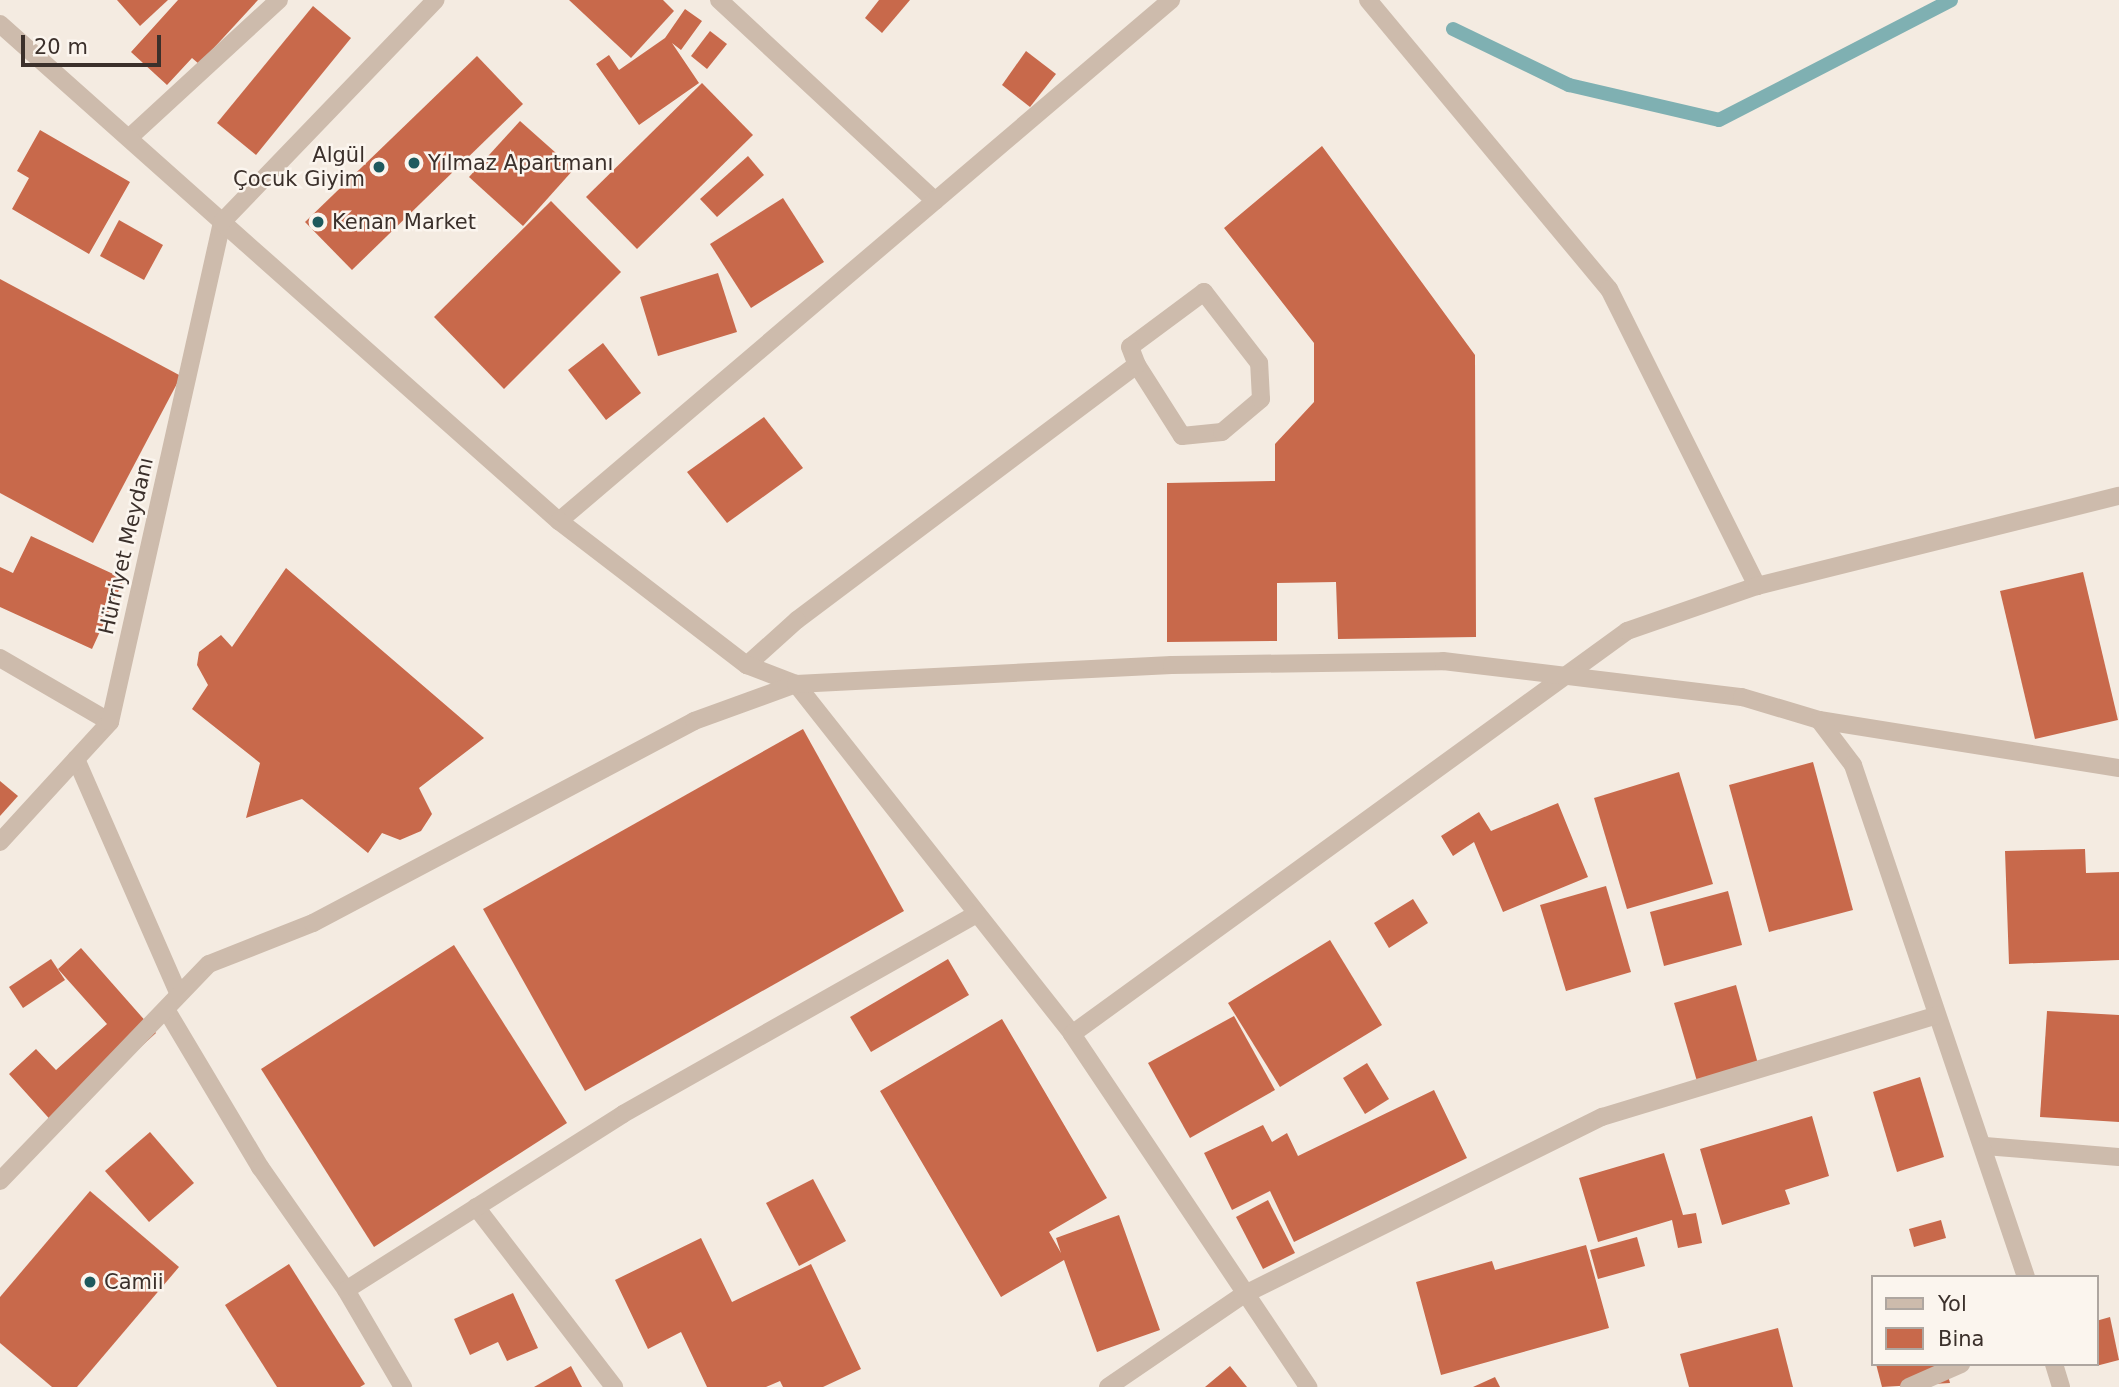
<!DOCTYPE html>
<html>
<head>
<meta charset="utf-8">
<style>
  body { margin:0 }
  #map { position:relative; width:2119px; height:1387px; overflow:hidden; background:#f4ebe1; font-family:"DejaVu Sans",sans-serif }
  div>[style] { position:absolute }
  .stream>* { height:14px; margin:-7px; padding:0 7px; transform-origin:7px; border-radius:7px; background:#7fb0b2 }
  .building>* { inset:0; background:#c8694b }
  .service>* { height:18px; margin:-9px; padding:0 9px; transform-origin:9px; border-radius:9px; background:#cdbbac }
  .minor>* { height:18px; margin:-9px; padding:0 9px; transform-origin:9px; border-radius:9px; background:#cdbbac }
  .tertiary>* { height:18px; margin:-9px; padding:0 9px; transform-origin:9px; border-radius:9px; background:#cdbbac }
  .dots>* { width:19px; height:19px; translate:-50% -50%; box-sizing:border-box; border:4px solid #fbf5ee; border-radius:50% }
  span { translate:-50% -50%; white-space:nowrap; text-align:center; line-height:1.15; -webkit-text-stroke:5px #fbf5ee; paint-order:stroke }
  .poi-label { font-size:21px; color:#3b302b }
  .right { translate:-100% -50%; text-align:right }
  .left { translate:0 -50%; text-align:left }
  .street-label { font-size:21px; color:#3b302b }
  .legend { position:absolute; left:1871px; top:1275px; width:228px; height:91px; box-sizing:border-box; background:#fbf5ee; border:2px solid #aea6a0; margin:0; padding:9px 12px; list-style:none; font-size:21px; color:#3b302b }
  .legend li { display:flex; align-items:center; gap:14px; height:35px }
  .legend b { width:35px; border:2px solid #aea6a0 }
  .scale { position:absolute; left:21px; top:35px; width:140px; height:32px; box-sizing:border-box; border:4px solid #3b302b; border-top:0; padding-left:9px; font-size:21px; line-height:24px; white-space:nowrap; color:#3b302b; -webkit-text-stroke:5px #fbf5ee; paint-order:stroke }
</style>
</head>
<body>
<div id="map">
  <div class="stream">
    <div style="left:1453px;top:29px;width:129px;rotate:25.8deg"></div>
    <div style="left:1569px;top:85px;width:154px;rotate:13.1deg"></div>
    <div style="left:1719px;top:120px;width:261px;rotate:-27.3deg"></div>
  </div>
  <div class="building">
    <div style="clip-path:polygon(117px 0,168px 0,140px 26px)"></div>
    <div style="clip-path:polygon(178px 0,258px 0,199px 64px,192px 58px,167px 85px,131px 52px)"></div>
    <div style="clip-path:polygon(569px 0,663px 0,674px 11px,631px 58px)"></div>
    <div style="clip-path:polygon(879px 0,910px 0,882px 33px,865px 18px)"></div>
    <div style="clip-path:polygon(313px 6px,351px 38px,256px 155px,217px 123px)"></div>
    <div style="clip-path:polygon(685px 9px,702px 21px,681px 50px,672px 43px,699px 83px,639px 125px,596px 64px,609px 55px,619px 70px,665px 38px)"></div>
    <div style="clip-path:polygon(710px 31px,727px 44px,707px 69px,691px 56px)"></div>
    <div style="clip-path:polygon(1026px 51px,1056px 74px,1030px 107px,1002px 85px)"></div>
    <div style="clip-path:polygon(477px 56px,523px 104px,352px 270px,305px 222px)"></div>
    <div style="clip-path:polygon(702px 83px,753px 135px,637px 249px,586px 197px)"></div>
    <div style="clip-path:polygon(520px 121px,574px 169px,523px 226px,469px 177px)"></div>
    <div style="clip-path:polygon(40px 130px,130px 182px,89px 254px,12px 209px,29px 178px,17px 171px)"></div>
    <div style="clip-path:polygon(1322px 146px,1475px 355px,1476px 637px,1338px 639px,1336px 582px,1277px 583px,1277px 641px,1167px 642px,1167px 483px,1275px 481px,1275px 444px,1314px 402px,1314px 343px,1224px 228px)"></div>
    <div style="clip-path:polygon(748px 156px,764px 175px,717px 217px,700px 199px)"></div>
    <div style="clip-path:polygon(783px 198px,824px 262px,751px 308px,710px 244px)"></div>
    <div style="clip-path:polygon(551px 201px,621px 272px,504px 389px,434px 317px)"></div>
    <div style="clip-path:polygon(119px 220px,163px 245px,144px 280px,100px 256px)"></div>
    <div style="clip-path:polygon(718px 273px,737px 332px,658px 356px,640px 297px)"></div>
    <div style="clip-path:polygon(0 279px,181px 376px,93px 543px,0 493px)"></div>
    <div style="clip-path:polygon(603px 343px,641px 393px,606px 420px,568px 370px)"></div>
    <div style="clip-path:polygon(764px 417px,803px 468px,727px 523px,687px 472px)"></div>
    <div style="clip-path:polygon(31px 536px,124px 579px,92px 649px,0 607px,0 567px,13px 573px)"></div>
    <div style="clip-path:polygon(286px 568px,484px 738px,419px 788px,432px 814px,421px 831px,400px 840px,382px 833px,368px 853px,302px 799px,246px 818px,260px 763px,192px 709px,208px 685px,197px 665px,199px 652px,221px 635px,232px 647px)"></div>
    <div style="clip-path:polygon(2083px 572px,2118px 720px,2035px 739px,2000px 591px)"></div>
    <div style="clip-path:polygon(803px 729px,904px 911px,585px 1091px,483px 909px)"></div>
    <div style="clip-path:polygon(1813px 762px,1853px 910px,1769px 932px,1729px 785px)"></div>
    <div style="clip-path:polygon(1679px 772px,1713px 884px,1627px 909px,1594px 798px)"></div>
    <div style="clip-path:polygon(0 781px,18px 796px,0 816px)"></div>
    <div style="clip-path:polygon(1558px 803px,1588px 877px,1503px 912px,1474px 842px,1453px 856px,1441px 836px,1479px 812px,1491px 831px)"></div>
    <div style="clip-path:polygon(2085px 849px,2086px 873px,2119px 872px,2119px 960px,2009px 964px,2005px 851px)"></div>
    <div style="clip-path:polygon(1606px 886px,1631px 972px,1566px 991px,1540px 905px)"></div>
    <div style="clip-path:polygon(1728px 891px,1742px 945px,1664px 966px,1650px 912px)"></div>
    <div style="clip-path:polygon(1413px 899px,1428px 923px,1389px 948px,1374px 923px)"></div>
    <div style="clip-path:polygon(1330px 940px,1382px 1025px,1280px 1087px,1228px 1003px)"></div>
    <div style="clip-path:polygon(454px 945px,567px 1123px,374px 1247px,261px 1069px)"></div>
    <div style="clip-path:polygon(81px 948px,156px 1033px,55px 1125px,9px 1074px,36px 1049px,56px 1070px,107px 1024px,58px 969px)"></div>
    <div style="clip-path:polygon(51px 959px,65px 980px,23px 1008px,9px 987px)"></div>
    <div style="clip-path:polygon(948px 959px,969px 995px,871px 1052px,850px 1017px)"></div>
    <div style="clip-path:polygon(1736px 985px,1760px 1071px,1699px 1088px,1674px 1003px)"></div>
    <div style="clip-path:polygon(2047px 1011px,2119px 1015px,2119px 1122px,2040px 1117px)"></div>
    <div style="clip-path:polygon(1234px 1016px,1275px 1090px,1190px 1138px,1148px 1063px)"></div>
    <div style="clip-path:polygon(1002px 1019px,1107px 1198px,1049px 1232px,1061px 1253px,1056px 1238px,1119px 1215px,1160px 1330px,1097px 1352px,1064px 1260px,1001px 1297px,880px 1091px)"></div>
    <div style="clip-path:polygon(1367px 1063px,1389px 1099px,1365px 1114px,1343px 1078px)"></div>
    <div style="clip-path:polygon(1920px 1077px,1944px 1157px,1897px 1172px,1873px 1092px)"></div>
    <div style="clip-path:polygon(1434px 1090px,1467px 1158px,1294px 1242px,1270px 1191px,1232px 1210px,1204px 1153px,1263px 1125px,1272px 1142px,1287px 1133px,1298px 1156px)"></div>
    <div style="clip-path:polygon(1812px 1116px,1829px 1176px,1785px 1190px,1790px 1204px,1722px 1225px,1700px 1149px)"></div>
    <div style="clip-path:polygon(150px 1132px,194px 1183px,149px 1222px,105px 1171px)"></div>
    <div style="clip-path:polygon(1664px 1153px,1683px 1215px,1696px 1213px,1702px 1243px,1678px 1248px,1672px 1220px,1598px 1242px,1579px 1178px)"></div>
    <div style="clip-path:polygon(813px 1179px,846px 1241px,799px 1266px,766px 1203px)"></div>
    <div style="clip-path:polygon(90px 1191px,179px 1267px,77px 1387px,52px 1387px,0 1343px,0 1297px)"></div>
    <div style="clip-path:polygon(1268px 1200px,1295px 1253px,1263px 1269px,1236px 1217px)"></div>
    <div style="clip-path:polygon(1941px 1220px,1946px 1238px,1914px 1247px,1909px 1229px)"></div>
    <div style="clip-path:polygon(1637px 1237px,1645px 1266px,1598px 1279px,1590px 1250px)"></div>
    <div style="clip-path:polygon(701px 1238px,732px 1302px,811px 1264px,861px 1369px,823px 1387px,783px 1387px,780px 1381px,766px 1387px,707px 1387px,681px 1332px,648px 1349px,615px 1280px)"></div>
    <div style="clip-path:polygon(1586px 1245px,1609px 1328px,1441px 1375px,1416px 1282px,1492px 1261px,1495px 1270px)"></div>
    <div style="clip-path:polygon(289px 1264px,365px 1384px,360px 1387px,277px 1387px,225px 1305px)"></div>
    <div style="clip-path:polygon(513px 1293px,538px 1348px,507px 1361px,498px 1342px,470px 1355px,454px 1319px)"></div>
    <div style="clip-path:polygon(2110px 1317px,2119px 1360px,2096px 1366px,2096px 1321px)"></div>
    <div style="clip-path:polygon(1778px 1328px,1793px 1387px,1689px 1387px,1680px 1354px)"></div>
    <div style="clip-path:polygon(1876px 1364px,1945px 1364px,1950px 1383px,1882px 1387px)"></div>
    <div style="clip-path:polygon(571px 1366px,582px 1387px,534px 1387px)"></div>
    <div style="clip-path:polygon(1230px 1366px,1247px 1387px,1205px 1387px)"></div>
    <div style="clip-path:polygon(1495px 1377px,1500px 1387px,1473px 1387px)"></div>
  </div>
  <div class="service">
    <div style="left:131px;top:136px;width:201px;rotate:-42.6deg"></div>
    <div style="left:797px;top:620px;width:425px;rotate:-36.9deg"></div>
    <div style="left:1137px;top:365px;width:84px;rotate:57.6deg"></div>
    <div style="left:1182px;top:436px;width:40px;rotate:-5.7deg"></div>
    <div style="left:1222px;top:432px;width:51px;rotate:-40.2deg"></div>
    <div style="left:1261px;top:399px;width:36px;rotate:-93deg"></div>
    <div style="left:1259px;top:363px;width:90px;rotate:-127.8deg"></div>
    <div style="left:1204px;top:292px;width:92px;rotate:143.4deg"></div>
    <div style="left:1130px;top:347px;width:19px;rotate:69deg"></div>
  </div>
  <div class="minor">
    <div style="left:719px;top:0;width:295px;rotate:42.9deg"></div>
    <div style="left:1368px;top:0;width:376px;rotate:50.2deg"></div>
    <div style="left:1609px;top:289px;width:332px;rotate:63.5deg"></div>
    <div style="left:559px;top:521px;width:804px;rotate:-40.41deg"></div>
    <div style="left:0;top:658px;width:127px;rotate:30.2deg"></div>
    <div style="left:747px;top:665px;width:67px;rotate:-42deg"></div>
    <div style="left:1819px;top:720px;width:304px;rotate:9.1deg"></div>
    <div style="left:76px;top:759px;width:254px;rotate:66.4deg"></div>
    <div style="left:0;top:842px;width:163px;rotate:-47.5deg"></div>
    <div style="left:110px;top:722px;width:512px;rotate:-77.37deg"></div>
    <div style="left:222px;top:222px;width:451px;rotate:41.6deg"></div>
    <div style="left:559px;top:521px;width:237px;rotate:37.5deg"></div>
    <div style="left:747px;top:665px;width:53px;rotate:21.2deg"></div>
    <div style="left:796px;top:684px;width:446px;rotate:51.7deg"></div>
    <div style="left:1072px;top:1034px;width:425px;rotate:56.2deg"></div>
    <div style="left:167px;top:1011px;width:182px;rotate:59.2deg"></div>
    <div style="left:260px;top:1167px;width:150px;rotate:55deg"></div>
    <div style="left:346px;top:1290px;width:113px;rotate:59.6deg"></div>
    <div style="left:1072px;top:1034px;width:686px;rotate:-35.98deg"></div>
    <div style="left:1627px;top:631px;width:138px;rotate:-19.1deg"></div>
    <div style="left:1757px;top:586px;width:373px;rotate:-14deg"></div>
    <div style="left:1985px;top:1146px;width:134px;rotate:4.7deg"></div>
    <div style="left:0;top:1181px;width:301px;rotate:-46.1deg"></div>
    <div style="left:209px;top:964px;width:112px;rotate:-21.5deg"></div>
    <div style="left:313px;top:923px;width:431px;rotate:-27.9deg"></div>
    <div style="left:694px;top:721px;width:109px;rotate:-19.9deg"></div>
    <div style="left:796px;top:684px;width:376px;rotate:-2.9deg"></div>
    <div style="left:1172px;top:665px;width:271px;rotate:-0.8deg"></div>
    <div style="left:1443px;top:661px;width:301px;rotate:6.9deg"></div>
    <div style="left:1742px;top:697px;width:80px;rotate:16.6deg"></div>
    <div style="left:1819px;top:720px;width:56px;rotate:52.9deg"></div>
    <div style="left:1853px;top:765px;width:540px;rotate:71.33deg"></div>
    <div style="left:476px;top:1207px;width:227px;rotate:52.5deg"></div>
    <div style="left:346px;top:1290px;width:328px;rotate:-32.4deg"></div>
    <div style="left:623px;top:1114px;width:406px;rotate:-29.5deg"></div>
    <div style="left:2054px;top:1364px;width:24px;rotate:73deg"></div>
    <div style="left:1108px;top:1387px;width:163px;rotate:-34.3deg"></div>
    <div style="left:1243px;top:1295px;width:401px;rotate:-26.4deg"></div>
    <div style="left:1602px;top:1117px;width:350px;rotate:-16.9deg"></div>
    <div style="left:1909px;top:1387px;width:57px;rotate:-23.9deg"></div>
  </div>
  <div class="tertiary">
    <div style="left:0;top:24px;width:297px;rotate:41.7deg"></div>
    <div style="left:222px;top:222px;width:308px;rotate:-46.1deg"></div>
  </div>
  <div class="dots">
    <div style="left:414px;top:163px;background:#1f5a5e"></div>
    <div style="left:379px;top:167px;background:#1f5a5e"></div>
    <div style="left:318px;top:222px;background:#1f5a5e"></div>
    <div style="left:90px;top:1282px;background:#1f5a5e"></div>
  </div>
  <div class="poi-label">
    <span class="right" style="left:365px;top:167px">Algül<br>Çocuk Giyim</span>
    <span class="left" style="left:428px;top:163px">Yılmaz Apartmanı</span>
    <span class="left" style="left:332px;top:222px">Kenan Market</span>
    <span class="left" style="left:104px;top:1282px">Camii</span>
  </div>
  <div class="street-label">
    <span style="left:126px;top:546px;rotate:-77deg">Hürriyet Meydanı</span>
  </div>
  <ul class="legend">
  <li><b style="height:9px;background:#cdbbac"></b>Yol</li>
  <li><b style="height:19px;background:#c8694b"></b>Bina</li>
  </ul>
  <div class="scale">20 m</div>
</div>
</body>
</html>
